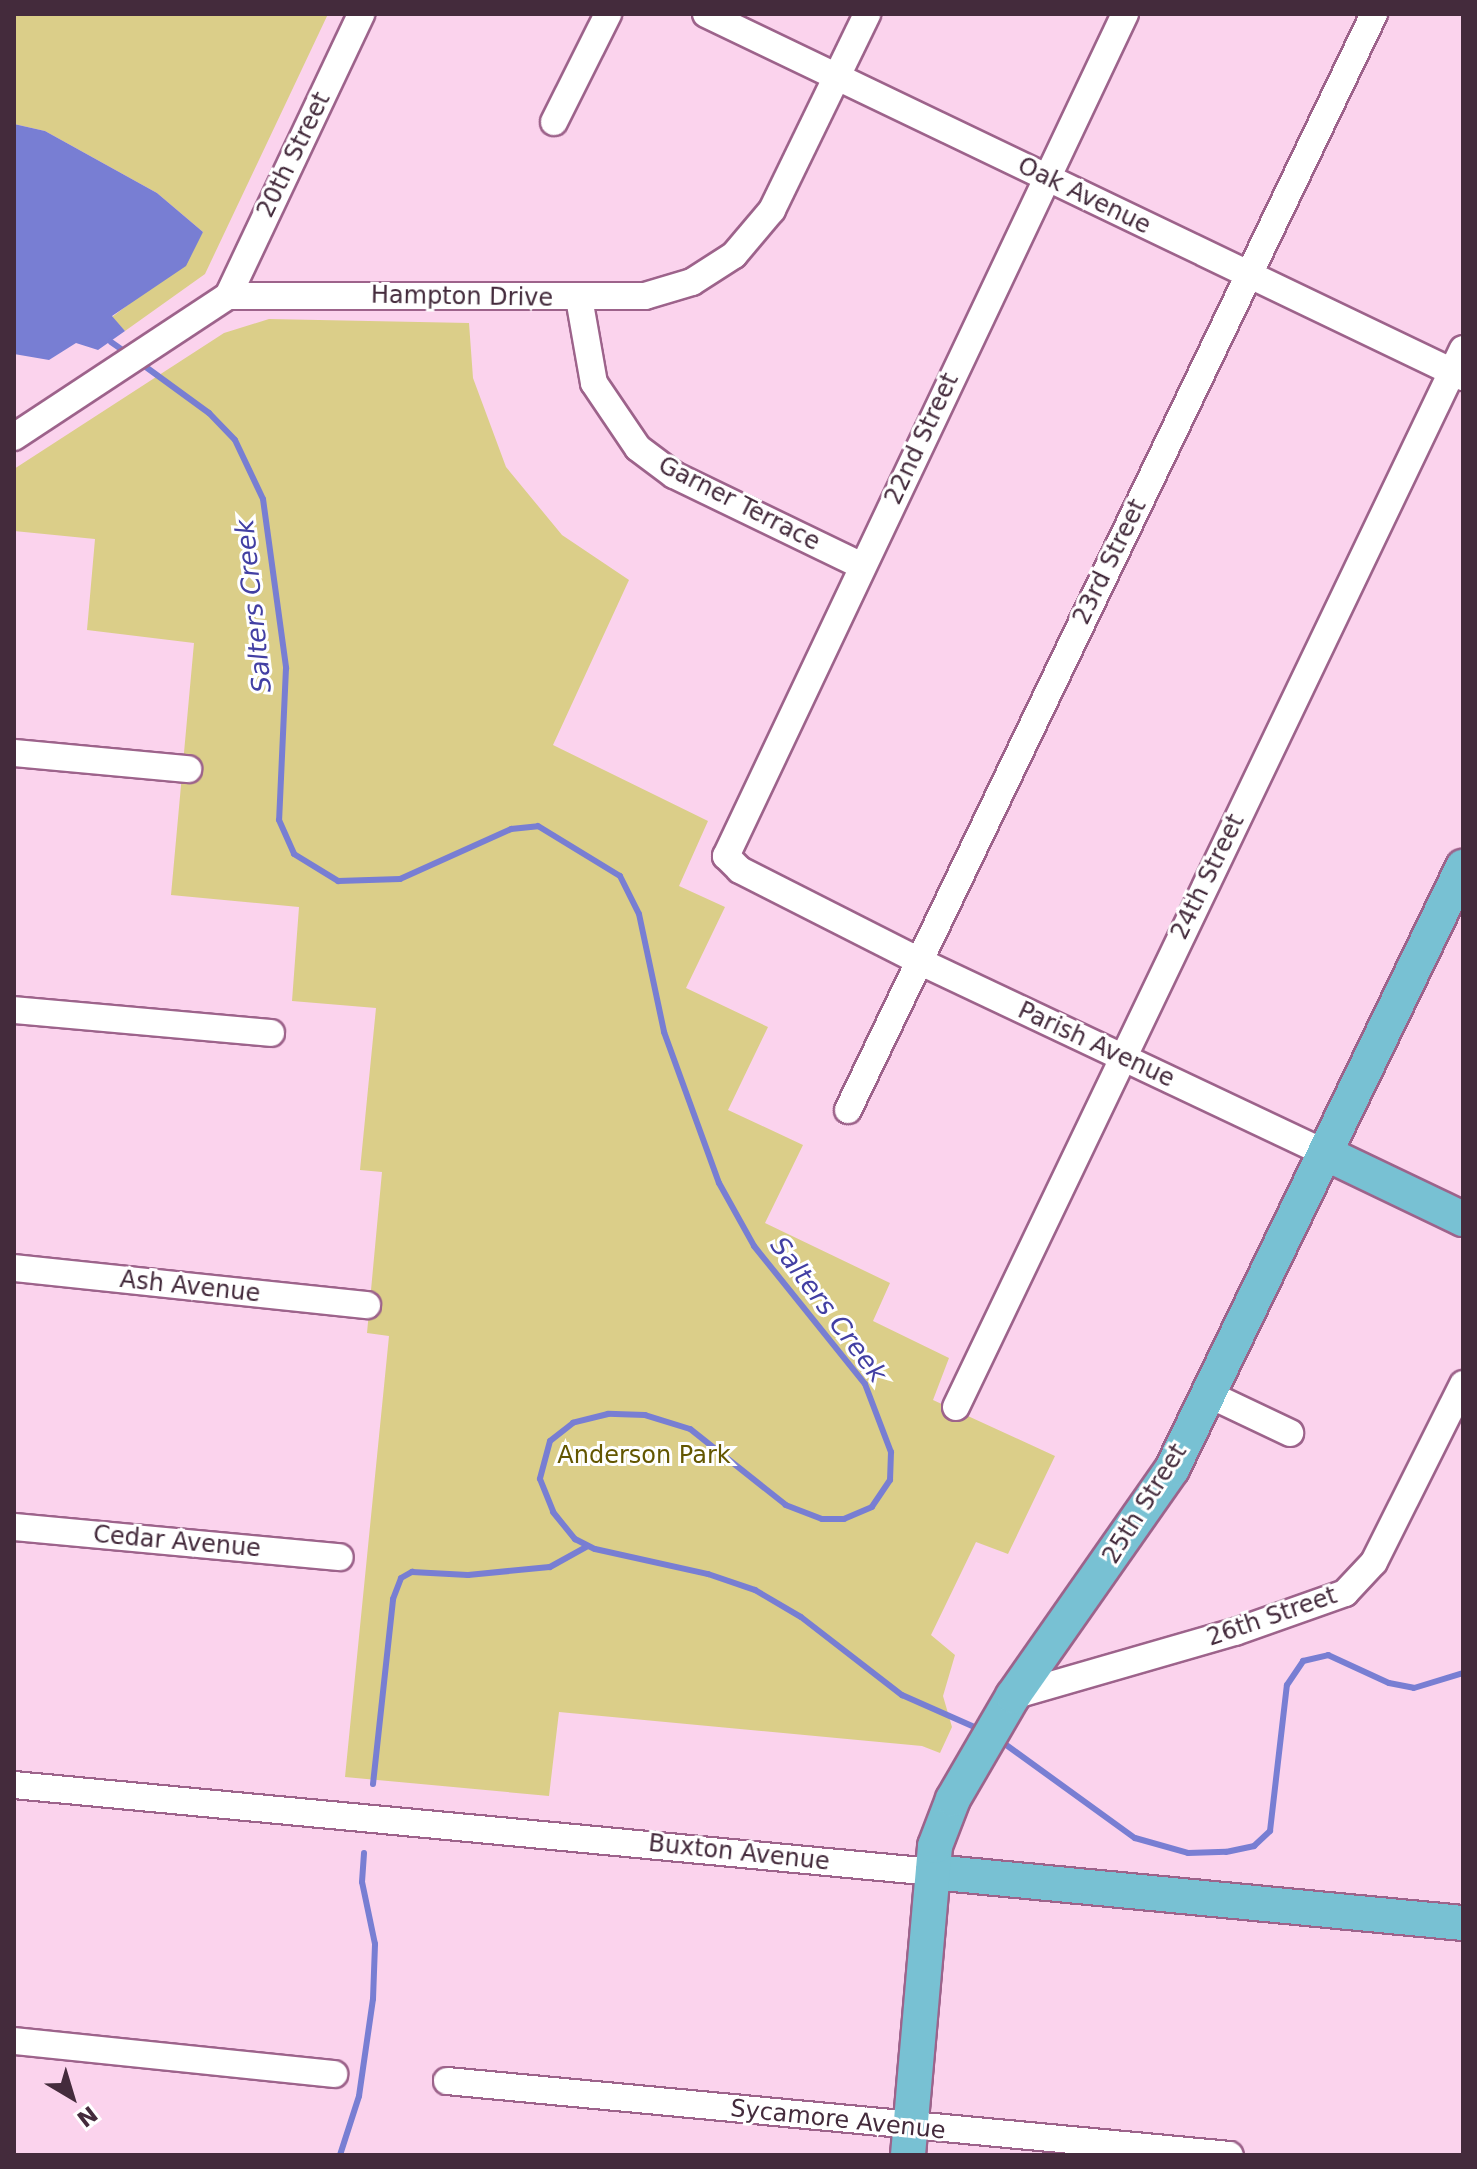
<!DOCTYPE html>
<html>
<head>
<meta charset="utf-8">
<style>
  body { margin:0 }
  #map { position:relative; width:1477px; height:2169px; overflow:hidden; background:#fbd3ed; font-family:"DejaVu Sans",sans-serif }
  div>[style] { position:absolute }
  .green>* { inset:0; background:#dbce89 }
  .water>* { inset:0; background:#787ed3 }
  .stream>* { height:6px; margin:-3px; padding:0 3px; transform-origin:3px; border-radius:3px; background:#787ed3 }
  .roads { filter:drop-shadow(2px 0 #9d638b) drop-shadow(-2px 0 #9d638b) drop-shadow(0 2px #9d638b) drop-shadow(0 -2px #9d638b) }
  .minor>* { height:26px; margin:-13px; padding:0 13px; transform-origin:13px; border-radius:13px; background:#fff }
  .major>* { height:34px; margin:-17px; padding:0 17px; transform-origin:17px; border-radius:17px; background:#78c1d3 }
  span { translate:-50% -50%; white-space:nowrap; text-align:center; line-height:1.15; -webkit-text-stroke:6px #fff; paint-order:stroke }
  .street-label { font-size:24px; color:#442b3c }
  .park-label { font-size:24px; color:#635600 }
  .water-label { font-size:26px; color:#423fa3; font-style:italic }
  .frame { position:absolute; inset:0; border:16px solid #442b3c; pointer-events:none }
  .north { position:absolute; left:32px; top:2057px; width:80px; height:80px; -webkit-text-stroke:6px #fff; paint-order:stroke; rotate:142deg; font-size:22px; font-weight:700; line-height:32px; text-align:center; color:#442b3c }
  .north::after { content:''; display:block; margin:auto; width:28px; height:36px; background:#442b3c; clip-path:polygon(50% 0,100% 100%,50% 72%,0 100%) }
</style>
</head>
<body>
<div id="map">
  <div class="green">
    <div style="clip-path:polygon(14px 14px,328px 14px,205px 274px,125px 331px,112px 317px,146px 291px,203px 232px,157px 193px,45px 131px,14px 124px)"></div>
    <div style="clip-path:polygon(269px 319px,469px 323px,473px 378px,506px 467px,562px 535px,629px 580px,553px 745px,708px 821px,679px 886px,725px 907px,686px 988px,768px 1027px,728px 1110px,803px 1145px,765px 1223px,890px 1283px,873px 1321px,949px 1358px,933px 1400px,1055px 1456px,1008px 1554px,976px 1542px,931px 1635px,955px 1655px,943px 1696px,952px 1727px,940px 1753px,922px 1746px,559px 1712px,549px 1796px,345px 1777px,389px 1336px,367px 1333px,382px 1172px,360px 1170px,376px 1008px,292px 1001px,299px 907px,171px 895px,194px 643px,87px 630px,95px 539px,14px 531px,14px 469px,224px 333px)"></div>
  </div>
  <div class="water">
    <div style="clip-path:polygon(14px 124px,45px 131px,157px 193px,203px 232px,186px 266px,112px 316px,125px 331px,98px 350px,76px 343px,49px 360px,14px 354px)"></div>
  </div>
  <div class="stream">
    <div style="left:111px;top:342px;width:19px;rotate:35deg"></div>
    <div style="left:139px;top:362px;width:87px;rotate:36.1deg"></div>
    <div style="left:209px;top:413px;width:37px;rotate:46deg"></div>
    <div style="left:235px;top:440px;width:65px;rotate:64.6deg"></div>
    <div style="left:263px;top:499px;width:171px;rotate:82.2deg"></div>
    <div style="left:286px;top:668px;width:152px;rotate:92.6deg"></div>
    <div style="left:279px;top:820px;width:37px;rotate:66deg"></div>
    <div style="left:294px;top:854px;width:52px;rotate:31.5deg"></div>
    <div style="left:338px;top:881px;width:62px;rotate:-1.8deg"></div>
    <div style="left:400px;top:879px;width:122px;rotate:-24.2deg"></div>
    <div style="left:511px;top:829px;width:27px;rotate:-6deg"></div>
    <div style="left:538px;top:826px;width:96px;rotate:31.4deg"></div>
    <div style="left:620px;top:876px;width:42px;rotate:63.4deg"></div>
    <div style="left:639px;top:914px;width:121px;rotate:78deg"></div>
    <div style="left:664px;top:1032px;width:161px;rotate:70deg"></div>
    <div style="left:719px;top:1183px;width:72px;rotate:60.9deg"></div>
    <div style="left:754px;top:1246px;width:177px;rotate:51.2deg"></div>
    <div style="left:865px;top:1384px;width:73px;rotate:69.1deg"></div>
    <div style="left:891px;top:1452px;width:28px;rotate:92deg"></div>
    <div style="left:890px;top:1480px;width:32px;rotate:124deg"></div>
    <div style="left:872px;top:1507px;width:30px;rotate:157deg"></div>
    <div style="left:844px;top:1519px;width:22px;rotate:180deg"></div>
    <div style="left:822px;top:1519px;width:39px;rotate:-159deg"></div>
    <div style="left:786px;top:1505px;width:122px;rotate:-141.6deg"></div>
    <div style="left:690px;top:1429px;width:47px;rotate:-162.7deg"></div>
    <div style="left:645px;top:1415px;width:37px;rotate:-178deg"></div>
    <div style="left:608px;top:1414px;width:36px;rotate:166deg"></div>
    <div style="left:573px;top:1423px;width:29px;rotate:142deg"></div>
    <div style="left:550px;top:1441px;width:39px;rotate:105deg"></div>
    <div style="left:540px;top:1479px;width:35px;rotate:68deg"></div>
    <div style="left:553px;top:1512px;width:35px;rotate:51deg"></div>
    <div style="left:575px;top:1539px;width:22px;rotate:27deg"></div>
    <div style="left:595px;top:1549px;width:116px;rotate:12.5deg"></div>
    <div style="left:708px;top:1574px;width:50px;rotate:18.8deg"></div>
    <div style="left:755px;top:1590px;width:53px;rotate:30.4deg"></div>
    <div style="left:801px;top:1617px;width:128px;rotate:37.7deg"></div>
    <div style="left:902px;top:1695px;width:86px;rotate:23.9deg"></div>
    <div style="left:998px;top:1739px;width:169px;rotate:35.9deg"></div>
    <div style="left:1135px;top:1838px;width:55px;rotate:15.8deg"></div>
    <div style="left:1188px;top:1853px;width:38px;rotate:-2deg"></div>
    <div style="left:1226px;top:1852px;width:29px;rotate:-12deg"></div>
    <div style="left:1254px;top:1846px;width:22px;rotate:-43deg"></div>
    <div style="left:1270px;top:1831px;width:147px;rotate:-83.4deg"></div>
    <div style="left:1287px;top:1685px;width:29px;rotate:-56deg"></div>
    <div style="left:1303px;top:1661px;width:26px;rotate:-13deg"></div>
    <div style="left:1328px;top:1655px;width:67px;rotate:24.7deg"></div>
    <div style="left:1389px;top:1683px;width:25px;rotate:11deg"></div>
    <div style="left:1414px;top:1688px;width:51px;rotate:-17deg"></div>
    <div style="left:373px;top:1784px;width:186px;rotate:-83.8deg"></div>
    <div style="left:393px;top:1599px;width:22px;rotate:-69deg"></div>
    <div style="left:401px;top:1578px;width:13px;rotate:-29deg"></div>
    <div style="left:412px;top:1572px;width:56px;rotate:3.1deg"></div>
    <div style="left:468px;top:1575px;width:82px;rotate:-5.6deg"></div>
    <div style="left:550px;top:1567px;width:43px;rotate:-28.9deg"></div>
    <div style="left:340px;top:2155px;width:62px;rotate:-72.1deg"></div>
    <div style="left:359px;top:2096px;width:98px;rotate:-81.8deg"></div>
    <div style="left:373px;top:1999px;width:55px;rotate:-87.9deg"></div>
    <div style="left:375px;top:1944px;width:63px;rotate:-101.8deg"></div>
    <div style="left:362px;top:1882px;width:29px;rotate:-86deg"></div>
  </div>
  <div class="roads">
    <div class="minor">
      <div style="left:706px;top:14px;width:840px;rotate:25.62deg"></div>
      <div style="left:1125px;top:14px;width:932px;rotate:115.35deg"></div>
      <div style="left:726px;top:856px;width:20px;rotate:45deg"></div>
      <div style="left:740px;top:870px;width:201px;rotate:26.9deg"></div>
      <div style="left:919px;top:961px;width:449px;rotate:25.3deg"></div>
      <div style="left:554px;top:122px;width:121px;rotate:-63.4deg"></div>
      <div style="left:228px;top:296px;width:312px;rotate:-64.7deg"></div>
      <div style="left:579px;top:298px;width:86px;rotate:80deg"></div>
      <div style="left:594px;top:383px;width:78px;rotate:55.9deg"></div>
      <div style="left:638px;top:448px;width:45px;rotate:36.9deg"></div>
      <div style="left:674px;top:475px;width:209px;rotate:25.8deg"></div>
      <div style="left:14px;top:437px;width:256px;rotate:-33.4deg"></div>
      <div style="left:228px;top:296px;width:417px"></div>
      <div style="left:645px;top:296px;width:49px;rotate:-16.6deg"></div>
      <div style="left:692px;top:282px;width:50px;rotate:-32.7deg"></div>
      <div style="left:734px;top:255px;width:59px;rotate:-49.8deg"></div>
      <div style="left:772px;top:210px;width:218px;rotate:-64.1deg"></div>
      <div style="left:14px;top:753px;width:175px;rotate:5.3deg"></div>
      <div style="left:14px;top:1010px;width:258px;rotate:5.1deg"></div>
      <div style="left:848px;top:1110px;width:1216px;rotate:-64.36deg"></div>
      <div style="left:14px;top:1268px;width:355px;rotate:6deg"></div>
      <div style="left:1208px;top:1394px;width:91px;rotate:25.4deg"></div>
      <div style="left:956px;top:1407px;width:1173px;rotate:-64.4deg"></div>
      <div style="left:14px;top:1527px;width:327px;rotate:5.3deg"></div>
      <div style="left:1013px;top:1696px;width:231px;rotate:-16.1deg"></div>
      <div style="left:1235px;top:1632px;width:117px;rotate:-19.5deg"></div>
      <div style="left:1345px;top:1593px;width:42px;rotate:-46.9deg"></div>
      <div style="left:1374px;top:1562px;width:199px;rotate:-63.4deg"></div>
      <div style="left:14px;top:1785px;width:923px;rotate:5.41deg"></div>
      <div style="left:14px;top:2041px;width:322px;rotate:5.9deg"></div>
      <div style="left:447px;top:2081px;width:786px;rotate:5.4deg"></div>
    </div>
    <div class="major">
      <div style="left:1325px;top:1153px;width:153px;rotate:25.6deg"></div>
      <div style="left:933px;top:1872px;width:532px;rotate:5.5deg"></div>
      <div style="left:908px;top:2155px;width:310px;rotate:-85deg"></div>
      <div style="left:935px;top:1846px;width:50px;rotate:-69deg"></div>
      <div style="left:953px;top:1799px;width:119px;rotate:-59.8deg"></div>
      <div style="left:1013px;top:1696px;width:277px;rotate:-55deg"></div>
      <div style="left:1172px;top:1469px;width:669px;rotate:-64.2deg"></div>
    </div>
  </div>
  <div class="street-label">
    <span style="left:294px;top:155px;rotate:-64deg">20th Street</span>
    <span style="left:1084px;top:196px;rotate:26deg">Oak Avenue</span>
    <span style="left:462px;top:297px;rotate:1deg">Hampton Drive</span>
    <span style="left:922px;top:439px;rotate:-65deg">22nd Street</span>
    <span style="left:739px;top:504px;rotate:27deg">Garner Terrace</span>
    <span style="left:1110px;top:562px;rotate:-64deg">23rd Street</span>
    <span style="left:1208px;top:877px;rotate:-64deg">24th Street</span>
    <span style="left:1096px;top:1045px;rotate:25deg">Parish Avenue</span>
    <span style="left:190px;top:1287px;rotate:6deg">Ash Avenue</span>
    <span style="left:1145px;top:1504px;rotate:-58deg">25th Street</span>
    <span style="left:177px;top:1542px;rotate:5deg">Cedar Avenue</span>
    <span style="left:1272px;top:1617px;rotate:-19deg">26th Street</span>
    <span style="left:739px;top:1853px;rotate:6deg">Buxton Avenue</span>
    <span style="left:838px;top:2120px;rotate:6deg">Sycamore Avenue</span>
  </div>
  <div class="park-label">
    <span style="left:644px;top:1456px">Anderson Park</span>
  </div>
  <div class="water-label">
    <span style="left:254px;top:606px;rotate:-96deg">Salters Creek</span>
    <span style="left:828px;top:1310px;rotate:53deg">Salters Creek</span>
  </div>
  <div class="frame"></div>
  <div class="north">N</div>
</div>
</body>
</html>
